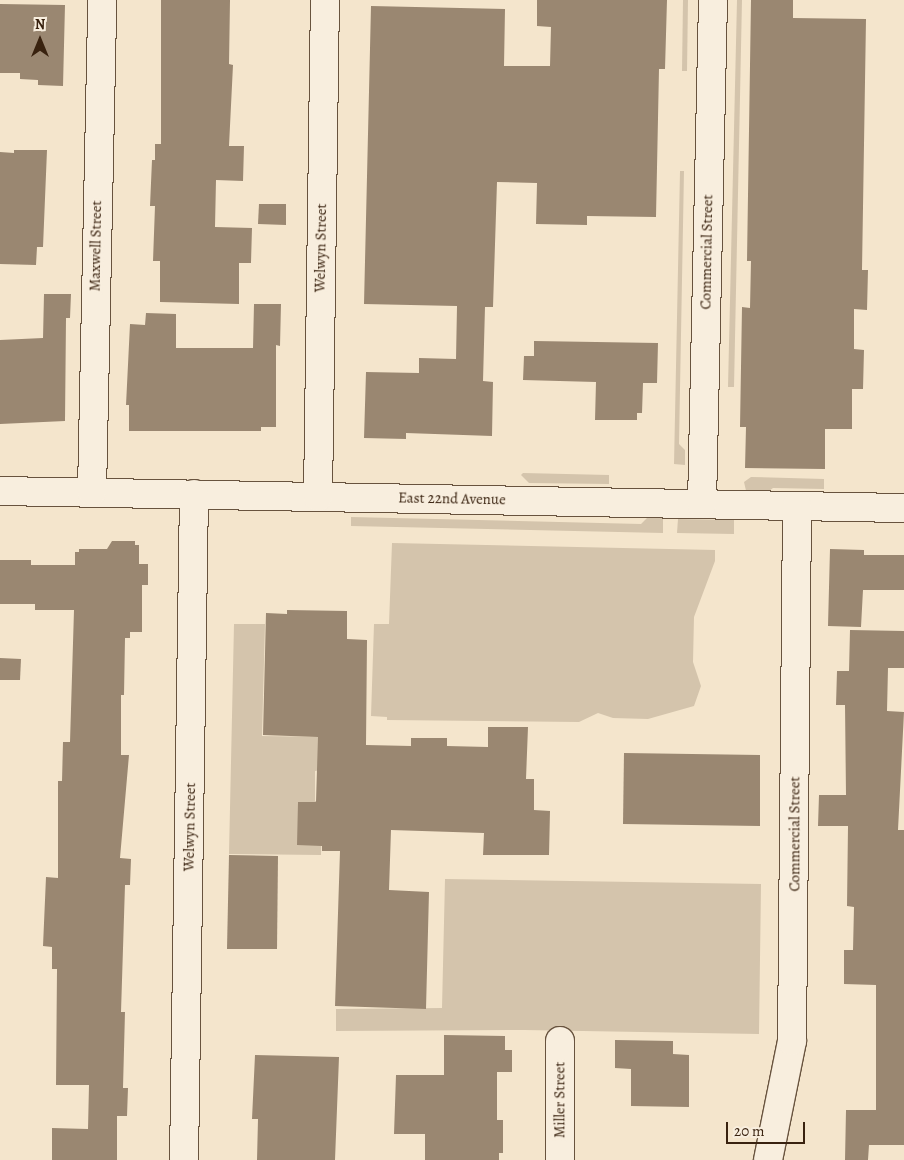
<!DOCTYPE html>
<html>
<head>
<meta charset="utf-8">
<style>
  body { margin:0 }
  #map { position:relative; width:904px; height:1160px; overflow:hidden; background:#f4e5cc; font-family:Alegreya,serif }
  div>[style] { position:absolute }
  .green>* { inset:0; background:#d4c4ac }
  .building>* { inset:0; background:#9a8771 }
  .roads { filter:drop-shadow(1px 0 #68533e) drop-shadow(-1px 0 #68533e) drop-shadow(0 1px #68533e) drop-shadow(0 -1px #68533e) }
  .minor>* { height:28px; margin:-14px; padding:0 14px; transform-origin:14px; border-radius:14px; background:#f8eede }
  span { translate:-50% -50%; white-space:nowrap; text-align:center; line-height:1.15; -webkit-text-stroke:5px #f8eede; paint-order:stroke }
  .street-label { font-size:15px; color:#39220f }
  .north { position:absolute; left:15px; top:15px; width:50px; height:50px; -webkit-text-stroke:4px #f8eede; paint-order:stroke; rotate:0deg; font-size:14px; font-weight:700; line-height:20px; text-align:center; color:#39220f }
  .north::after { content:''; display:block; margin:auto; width:18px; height:22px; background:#39220f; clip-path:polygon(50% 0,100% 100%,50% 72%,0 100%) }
  .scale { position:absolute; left:726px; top:1122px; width:79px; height:22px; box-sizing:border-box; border:2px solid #39220f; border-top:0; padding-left:6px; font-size:15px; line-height:18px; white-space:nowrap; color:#39220f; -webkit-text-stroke:4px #f8eede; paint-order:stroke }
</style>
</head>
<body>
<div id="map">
  <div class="green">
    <div style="clip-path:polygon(683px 0,688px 0,687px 71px,682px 71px)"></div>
    <div style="clip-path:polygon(737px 0,742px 0,734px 387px,728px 387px)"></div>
    <div style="clip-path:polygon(680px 171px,684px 171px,679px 444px,685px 450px,685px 465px,674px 464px)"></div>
    <div style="clip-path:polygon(523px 473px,609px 475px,609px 484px,529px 483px,521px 475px)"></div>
    <div style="clip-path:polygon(751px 477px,824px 479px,824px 489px,773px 488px,766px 493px,747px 495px,744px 482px)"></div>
    <div style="clip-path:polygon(351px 517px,641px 524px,647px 518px,663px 518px,663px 533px,351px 526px)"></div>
    <div style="clip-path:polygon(678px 519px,734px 520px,734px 534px,677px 533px)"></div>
    <div style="clip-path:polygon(392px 543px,715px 550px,715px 561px,694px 617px,693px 662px,701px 686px,694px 706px,648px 719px,613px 718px,598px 713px,579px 722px,387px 720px,387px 717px,371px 716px,374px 624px,389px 624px)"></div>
    <div style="clip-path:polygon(234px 624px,265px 624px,262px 736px,325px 737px,323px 770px,315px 771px,315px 801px,322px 801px,321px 855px,229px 854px)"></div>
    <div style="clip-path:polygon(445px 879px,761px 884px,759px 1034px,524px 1030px,336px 1031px,336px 1009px,442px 1008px)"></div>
  </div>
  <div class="building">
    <div style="clip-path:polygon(161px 0,230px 0,229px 64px,233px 65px,229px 146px,244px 146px,243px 181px,216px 180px,215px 227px,252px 228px,251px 263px,239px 263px,239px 304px,160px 302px,160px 261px,153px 261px,155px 206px,150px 206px,152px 160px,155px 160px,155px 144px,161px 144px)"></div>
    <div style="clip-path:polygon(537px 0,667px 0,665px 69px,659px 69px,656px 217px,587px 216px,587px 225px,536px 224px,537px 183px,497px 182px,493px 307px,485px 307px,483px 381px,493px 382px,492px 436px,406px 433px,406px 439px,364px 438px,366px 372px,419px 373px,419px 358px,456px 359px,457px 306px,364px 304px,371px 6px,505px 9px,504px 66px,550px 66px,551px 27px,537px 26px)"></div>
    <div style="clip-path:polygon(751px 0,793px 0,793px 18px,866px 19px,862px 270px,868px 270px,867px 310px,854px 309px,854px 349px,864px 350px,863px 389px,852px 389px,852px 429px,825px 429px,825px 469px,745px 468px,746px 427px,740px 427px,742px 307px,750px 308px,751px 261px,747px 261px)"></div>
    <div style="clip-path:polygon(0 4px,65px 5px,63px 86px,38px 85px,38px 80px,20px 79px,20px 73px,0 73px)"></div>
    <div style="clip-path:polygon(14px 150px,47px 150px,43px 247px,37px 247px,36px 265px,0 264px,0 152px,14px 153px)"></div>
    <div style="clip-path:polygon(259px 204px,286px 204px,286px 225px,258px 224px)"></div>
    <div style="clip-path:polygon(44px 294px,71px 294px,70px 318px,66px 318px,65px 421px,0 424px,0 340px,43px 338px)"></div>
    <div style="clip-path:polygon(254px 304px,281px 304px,280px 346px,276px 345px,276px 427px,261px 427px,261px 431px,129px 431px,129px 405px,126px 405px,130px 324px,145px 325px,146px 313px,176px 314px,176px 348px,253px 348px)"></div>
    <div style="clip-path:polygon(534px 341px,658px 343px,657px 383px,643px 383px,642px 413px,637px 413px,637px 420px,595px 420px,596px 382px,523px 380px,524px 356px,534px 356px)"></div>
    <div style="clip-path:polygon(112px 541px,135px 541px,135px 545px,139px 545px,139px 564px,148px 564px,148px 585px,142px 585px,142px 632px,130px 632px,130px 638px,125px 638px,124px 695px,121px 695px,121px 755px,129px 755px,120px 858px,131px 859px,130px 885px,125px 885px,121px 1012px,125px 1012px,123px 1088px,128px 1088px,127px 1116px,117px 1116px,117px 1160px,52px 1160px,52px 1128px,88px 1129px,89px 1085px,56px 1085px,57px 969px,52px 969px,52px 947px,43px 946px,46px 877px,58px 878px,58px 781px,62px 781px,63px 742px,70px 742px,74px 610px,35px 610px,35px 604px,0 604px,0 560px,31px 560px,31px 565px,75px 565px,75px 552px,79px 552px,79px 549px,107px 549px)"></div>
    <div style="clip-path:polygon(830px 549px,864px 550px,864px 555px,904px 555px,904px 590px,863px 590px,861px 627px,828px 626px)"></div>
    <div style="clip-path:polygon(287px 610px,347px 611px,347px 639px,367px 640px,366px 745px,411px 746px,411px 738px,447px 738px,447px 746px,488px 747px,488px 727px,528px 727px,526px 779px,534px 779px,534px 810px,550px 811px,549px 855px,483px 855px,484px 833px,391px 830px,389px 890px,429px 892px,426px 1009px,335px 1006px,340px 851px,322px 851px,322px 846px,297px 845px,298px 802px,316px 802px,318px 737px,263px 735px,266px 613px,287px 614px)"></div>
    <div style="clip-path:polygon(850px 630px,904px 631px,904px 668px,888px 668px,887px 711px,904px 712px,898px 830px,904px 830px,904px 1145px,869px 1145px,868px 1160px,845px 1160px,846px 1110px,876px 1110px,876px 985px,844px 984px,844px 950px,853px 950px,854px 907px,847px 906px,848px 826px,818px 826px,819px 795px,846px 795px,845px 705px,836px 705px,837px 671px,849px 671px)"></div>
    <div style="clip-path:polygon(0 658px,21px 659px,20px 680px,0 680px)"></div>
    <div style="clip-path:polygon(624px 753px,760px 755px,760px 826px,623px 824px)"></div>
    <div style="clip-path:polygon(229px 855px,278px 856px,277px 949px,227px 949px)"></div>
    <div style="clip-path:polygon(444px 1035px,505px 1036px,505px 1050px,512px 1050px,512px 1072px,497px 1072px,497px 1120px,503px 1120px,503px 1153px,499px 1153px,499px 1160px,425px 1160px,425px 1134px,394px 1134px,396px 1075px,444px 1075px)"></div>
    <div style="clip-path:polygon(615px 1040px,673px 1041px,673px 1054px,689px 1055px,689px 1107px,631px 1106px,631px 1069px,615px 1068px)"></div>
    <div style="clip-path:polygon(255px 1055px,339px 1057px,335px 1160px,257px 1160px,258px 1119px,252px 1119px)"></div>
  </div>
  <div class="roads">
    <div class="minor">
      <div style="left:0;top:491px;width:904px;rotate:1.08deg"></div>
      <div style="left:92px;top:492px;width:492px;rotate:-88.8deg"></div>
      <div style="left:318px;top:497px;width:497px;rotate:-89.2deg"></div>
      <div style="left:702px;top:504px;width:504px;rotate:-88.75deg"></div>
      <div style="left:184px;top:1160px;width:666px;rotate:-89.14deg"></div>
      <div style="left:560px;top:1160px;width:119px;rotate:-90deg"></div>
      <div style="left:768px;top:1160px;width:121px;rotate:-78.6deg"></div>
      <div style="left:792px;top:1041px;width:535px;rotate:-89.46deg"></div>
    </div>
  </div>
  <div class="street-label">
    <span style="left:96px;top:246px;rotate:-89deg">Maxwell Street</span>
    <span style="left:321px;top:248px;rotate:-89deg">Welwyn Street</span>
    <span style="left:707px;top:252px;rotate:-89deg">Commercial Street</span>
    <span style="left:452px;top:499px;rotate:1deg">East 22nd Avenue</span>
    <span style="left:190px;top:827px;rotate:-89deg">Welwyn Street</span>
    <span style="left:795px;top:834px;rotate:-90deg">Commercial Street</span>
    <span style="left:560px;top:1100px;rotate:-90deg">Miller Street</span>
  </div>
  <div class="north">N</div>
  <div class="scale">20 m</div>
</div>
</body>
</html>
